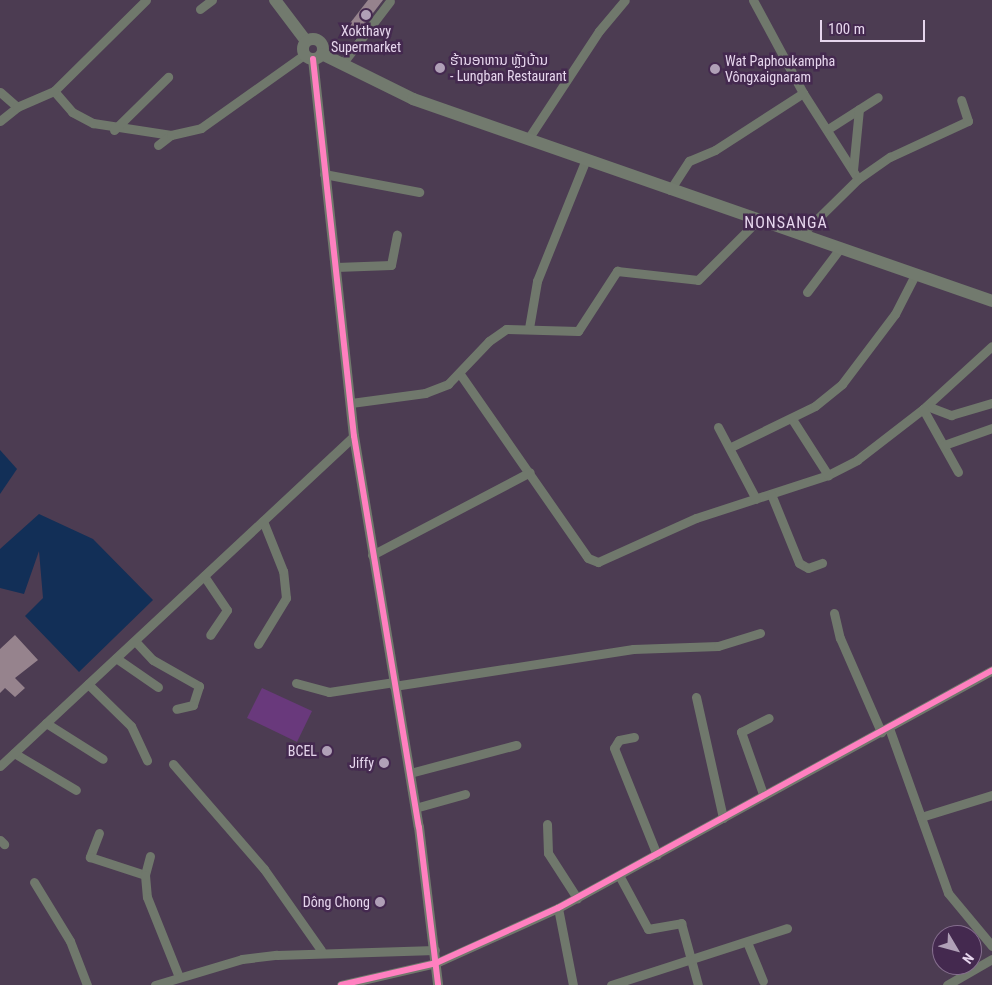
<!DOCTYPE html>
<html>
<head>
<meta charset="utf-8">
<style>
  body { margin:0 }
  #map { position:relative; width:992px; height:985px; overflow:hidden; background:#4c3c52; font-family:"Roboto Condensed","Noto Sans Lao",sans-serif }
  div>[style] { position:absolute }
  .green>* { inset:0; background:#69397c }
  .water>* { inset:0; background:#122f57 }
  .building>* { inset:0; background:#96838d }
  .minor>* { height:9px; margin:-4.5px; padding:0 4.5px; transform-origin:4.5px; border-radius:4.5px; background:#70786c }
  .tertiary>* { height:10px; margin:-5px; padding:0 5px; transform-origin:5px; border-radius:5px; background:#70786c }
  .secondary>* { height:12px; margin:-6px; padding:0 6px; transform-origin:6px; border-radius:6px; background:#727a6e }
  .secondary>.ring { margin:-6px; padding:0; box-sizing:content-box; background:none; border:12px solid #727a6e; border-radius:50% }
  .cycleway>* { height:6px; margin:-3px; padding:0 3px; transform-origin:3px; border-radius:3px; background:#ff80c0 }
  .dots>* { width:14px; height:14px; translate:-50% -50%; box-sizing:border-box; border:2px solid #44294f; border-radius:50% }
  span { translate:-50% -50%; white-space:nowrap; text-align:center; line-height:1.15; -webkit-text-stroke:5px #44294f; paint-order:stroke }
  .poi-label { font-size:14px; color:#e6d6ed }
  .left { translate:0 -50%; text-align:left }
  .right { translate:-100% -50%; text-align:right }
  .quarter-label { font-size:16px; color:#e6d6ed; letter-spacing:1px }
  .north { position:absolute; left:932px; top:925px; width:50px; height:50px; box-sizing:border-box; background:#44294f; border:1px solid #856e8e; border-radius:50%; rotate:127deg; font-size:14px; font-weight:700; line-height:20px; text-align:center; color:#e6d6ed }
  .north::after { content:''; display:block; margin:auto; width:18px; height:22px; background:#b0a0b7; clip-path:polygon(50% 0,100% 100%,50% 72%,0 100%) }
  .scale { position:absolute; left:820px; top:20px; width:105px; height:22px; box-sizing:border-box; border:2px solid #e6d6ed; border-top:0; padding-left:6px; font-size:15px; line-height:18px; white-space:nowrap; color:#e6d6ed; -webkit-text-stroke:4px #44294f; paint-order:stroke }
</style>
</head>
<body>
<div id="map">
  <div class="green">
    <div style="clip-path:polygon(262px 688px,312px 711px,297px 742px,247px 718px)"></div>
  </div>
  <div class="water">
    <div style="clip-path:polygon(0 450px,17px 469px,0 494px)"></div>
    <div style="clip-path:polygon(39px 514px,93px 539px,153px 600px,79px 672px,25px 616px,43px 598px,39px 551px,24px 594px,0 588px,0 549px)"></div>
  </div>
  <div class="building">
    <div style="clip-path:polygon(368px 0,383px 0,354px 38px,344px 31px)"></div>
    <div style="clip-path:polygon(15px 635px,38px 660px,15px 678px,25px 688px,15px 697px,5px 688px,0 693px,0 649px)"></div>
  </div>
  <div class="minor">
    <div style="left:146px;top:0;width:129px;rotate:135.3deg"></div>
    <div style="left:54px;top:91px;width:28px;rotate:49deg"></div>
    <div style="left:72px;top:112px;width:24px;rotate:28deg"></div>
    <div style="left:93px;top:123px;width:79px;rotate:8.7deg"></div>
    <div style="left:753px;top:0;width:106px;rotate:61.7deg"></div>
    <div style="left:803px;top:93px;width:102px;rotate:57.4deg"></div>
    <div style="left:200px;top:9px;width:15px;rotate:-37deg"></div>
    <div style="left:342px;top:64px;width:79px;rotate:-52.7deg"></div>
    <div style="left:0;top:92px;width:23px;rotate:41deg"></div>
    <div style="left:0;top:121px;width:22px;rotate:-39deg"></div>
    <div style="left:17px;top:107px;width:40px;rotate:-23.4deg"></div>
    <div style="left:828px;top:129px;width:59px;rotate:-32.6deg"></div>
    <div style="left:114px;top:130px;width:76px;rotate:-44.5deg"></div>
    <div style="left:528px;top:139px;width:129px;rotate:-56.7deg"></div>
    <div style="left:599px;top:31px;width:40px;rotate:-50deg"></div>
    <div style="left:158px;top:145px;width:16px;rotate:-38deg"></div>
    <div style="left:171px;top:135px;width:31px;rotate:-13deg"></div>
    <div style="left:201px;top:128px;width:128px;rotate:-35.4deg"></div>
    <div style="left:853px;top:170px;width:61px;rotate:-84.4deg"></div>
    <div style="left:324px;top:174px;width:97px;rotate:10.7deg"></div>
    <div style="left:670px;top:190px;width:35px;rotate:-57deg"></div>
    <div style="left:689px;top:161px;width:28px;rotate:-23deg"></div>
    <div style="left:715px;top:150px;width:105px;rotate:-32.9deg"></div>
    <div style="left:802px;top:234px;width:78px;rotate:-44.5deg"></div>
    <div style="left:858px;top:179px;width:39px;rotate:-35deg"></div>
    <div style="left:890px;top:157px;width:86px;rotate:-24.8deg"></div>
    <div style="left:968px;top:121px;width:22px;rotate:-108deg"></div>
    <div style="left:336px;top:267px;width:55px;rotate:-2.1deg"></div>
    <div style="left:391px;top:265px;width:31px;rotate:-79deg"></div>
    <div style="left:807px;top:292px;width:56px;rotate:-52.9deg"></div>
    <div style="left:529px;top:328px;width:48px;rotate:-80.3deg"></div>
    <div style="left:537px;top:281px;width:131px;rotate:-68.1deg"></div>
    <div style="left:460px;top:374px;width:224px;rotate:55.2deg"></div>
    <div style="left:588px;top:558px;width:11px;rotate:22deg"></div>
    <div style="left:598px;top:562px;width:107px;rotate:-24.2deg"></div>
    <div style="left:696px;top:518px;width:139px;rotate:-18deg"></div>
    <div style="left:828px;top:475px;width:33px;rotate:-27deg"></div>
    <div style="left:857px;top:460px;width:83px;rotate:-37.7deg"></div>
    <div style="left:923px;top:409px;width:93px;rotate:-42.4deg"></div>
    <div style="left:351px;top:403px;width:75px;rotate:-7.7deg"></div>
    <div style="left:425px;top:393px;width:25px;rotate:-21deg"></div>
    <div style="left:448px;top:384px;width:59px;rotate:-46.4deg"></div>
    <div style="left:489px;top:341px;width:21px;rotate:-35deg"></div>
    <div style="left:506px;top:329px;width:72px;rotate:1.6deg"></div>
    <div style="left:578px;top:331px;width:72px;rotate:-57deg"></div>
    <div style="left:617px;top:271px;width:81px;rotate:6.3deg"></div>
    <div style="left:698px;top:280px;width:86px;rotate:-45deg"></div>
    <div style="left:927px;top:406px;width:26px;rotate:21deg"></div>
    <div style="left:951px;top:415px;width:43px;rotate:-16.3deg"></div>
    <div style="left:923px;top:409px;width:72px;rotate:60.9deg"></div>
    <div style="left:792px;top:419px;width:67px;rotate:57.3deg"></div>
    <div style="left:718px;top:427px;width:81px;rotate:62.2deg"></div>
    <div style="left:944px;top:445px;width:51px;rotate:-19.5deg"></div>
    <div style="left:731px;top:447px;width:93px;rotate:-26deg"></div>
    <div style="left:815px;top:406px;width:35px;rotate:-39deg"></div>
    <div style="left:842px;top:384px;width:88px;rotate:-52.9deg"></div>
    <div style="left:895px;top:314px;width:46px;rotate:-62.9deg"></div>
    <div style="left:771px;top:494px;width:74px;rotate:67.9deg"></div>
    <div style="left:799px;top:563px;width:10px;rotate:29deg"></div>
    <div style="left:808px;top:568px;width:15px;rotate:-20deg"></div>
    <div style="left:372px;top:555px;width:178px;rotate:-27.7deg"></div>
    <div style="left:204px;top:576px;width:41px;rotate:55.9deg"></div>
    <div style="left:227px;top:610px;width:30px;rotate:124deg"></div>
    <div style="left:834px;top:613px;width:26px;rotate:77deg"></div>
    <div style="left:840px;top:638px;width:103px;rotate:66.4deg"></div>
    <div style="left:135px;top:641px;width:26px;rotate:47deg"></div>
    <div style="left:153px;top:660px;width:53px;rotate:29.5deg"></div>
    <div style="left:199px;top:686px;width:20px;rotate:108deg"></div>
    <div style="left:193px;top:705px;width:17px;rotate:167deg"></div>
    <div style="left:258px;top:644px;width:54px;rotate:-58.7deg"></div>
    <div style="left:286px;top:598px;width:27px;rotate:-96deg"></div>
    <div style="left:283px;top:571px;width:54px;rotate:-111.8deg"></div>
    <div style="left:116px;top:658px;width:51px;rotate:34.6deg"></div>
    <div style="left:296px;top:683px;width:34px;rotate:15deg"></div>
    <div style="left:329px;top:692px;width:66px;rotate:-8.7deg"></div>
    <div style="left:88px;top:684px;width:60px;rotate:44.3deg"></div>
    <div style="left:131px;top:726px;width:38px;rotate:65deg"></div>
    <div style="left:394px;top:686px;width:242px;rotate:-8.8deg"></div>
    <div style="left:633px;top:649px;width:85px;rotate:-2deg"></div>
    <div style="left:718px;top:646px;width:44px;rotate:-17.2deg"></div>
    <div style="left:696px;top:697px;width:124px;rotate:77.4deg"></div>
    <div style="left:46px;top:723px;width:67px;rotate:32.3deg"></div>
    <div style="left:889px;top:728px;width:175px;rotate:70.3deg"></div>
    <div style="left:948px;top:893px;width:69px;rotate:50.3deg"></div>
    <div style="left:634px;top:737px;width:15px;rotate:169deg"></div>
    <div style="left:619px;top:740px;width:9px;rotate:122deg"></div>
    <div style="left:614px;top:748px;width:115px;rotate:68.1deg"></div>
    <div style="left:14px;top:753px;width:72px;rotate:30.8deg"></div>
    <div style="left:173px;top:764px;width:139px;rotate:49.1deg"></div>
    <div style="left:264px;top:869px;width:99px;rotate:54.9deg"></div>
    <div style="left:0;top:766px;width:484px;rotate:-43deg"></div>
    <div style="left:410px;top:773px;width:110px;rotate:-14.8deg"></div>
    <div style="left:763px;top:794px;width:66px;rotate:-109.5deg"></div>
    <div style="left:741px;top:732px;width:31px;rotate:-27deg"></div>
    <div style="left:415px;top:808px;width:52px;rotate:-15.6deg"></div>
    <div style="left:921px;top:817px;width:74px;rotate:-17.2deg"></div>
    <div style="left:547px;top:824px;width:29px;rotate:88deg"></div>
    <div style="left:548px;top:853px;width:54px;rotate:57.2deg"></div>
    <div style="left:99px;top:833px;width:26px;rotate:111deg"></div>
    <div style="left:90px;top:857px;width:58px;rotate:18.1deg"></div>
    <div style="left:0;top:840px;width:6px;rotate:45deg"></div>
    <div style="left:150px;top:856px;width:20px;rotate:105deg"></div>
    <div style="left:145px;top:875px;width:22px;rotate:85deg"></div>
    <div style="left:147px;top:897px;width:86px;rotate:68.2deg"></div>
    <div style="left:620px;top:877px;width:59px;rotate:61.7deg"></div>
    <div style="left:648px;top:929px;width:34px;rotate:-10deg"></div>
    <div style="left:681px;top:923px;width:64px;rotate:74.7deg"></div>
    <div style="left:34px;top:882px;width:69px;rotate:58.6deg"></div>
    <div style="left:70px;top:941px;width:47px;rotate:68.9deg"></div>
    <div style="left:558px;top:908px;width:78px;rotate:79deg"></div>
    <div style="left:747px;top:942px;width:42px;rotate:67.7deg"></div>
    <div style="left:155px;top:985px;width:91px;rotate:-16.6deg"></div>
    <div style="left:242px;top:959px;width:35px;rotate:-7deg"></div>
    <div style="left:277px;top:955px;width:158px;rotate:-1.8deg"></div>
    <div style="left:341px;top:985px;width:98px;rotate:-13deg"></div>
    <div style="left:436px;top:963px;width:134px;rotate:-24.3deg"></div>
    <div style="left:558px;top:908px;width:495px;rotate:-28.7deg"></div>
    <div style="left:611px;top:985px;width:185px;rotate:-17.9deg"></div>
    <div style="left:947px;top:985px;width:52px;rotate:-30deg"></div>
  </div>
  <div class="tertiary">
    <div style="left:313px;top:59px;width:379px;rotate:83.8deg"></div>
    <div style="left:354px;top:436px;width:396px;rotate:80.6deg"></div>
    <div style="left:419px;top:827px;width:159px;rotate:83.1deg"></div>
  </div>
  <div class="secondary">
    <div style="left:275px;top:0;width:51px;rotate:52.9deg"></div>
    <div class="ring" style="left:303px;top:39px;width:8px;height:8px"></div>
    <div style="left:322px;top:54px;width:102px;rotate:26.3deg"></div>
    <div style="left:413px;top:99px;width:613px;rotate:19.23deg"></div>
  </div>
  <div class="cycleway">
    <div style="left:313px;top:59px;width:379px;rotate:83.8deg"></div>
    <div style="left:354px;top:436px;width:396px;rotate:80.6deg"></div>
    <div style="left:419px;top:827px;width:159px;rotate:83.1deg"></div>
    <div style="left:341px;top:985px;width:98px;rotate:-13deg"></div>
    <div style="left:436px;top:963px;width:134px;rotate:-24.3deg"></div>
    <div style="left:558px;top:908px;width:495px;rotate:-28.7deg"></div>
  </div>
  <div class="dots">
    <div style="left:366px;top:15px;background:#b0a0b7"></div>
    <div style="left:440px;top:68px;background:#b0a0b7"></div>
    <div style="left:715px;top:69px;background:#b0a0b7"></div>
    <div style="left:327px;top:751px;background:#b0a0b7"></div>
    <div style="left:384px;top:763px;background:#b0a0b7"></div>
    <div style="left:380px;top:902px;background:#b0a0b7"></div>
  </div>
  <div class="poi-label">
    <span style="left:366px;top:39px">Xokthavy<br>Supermarket</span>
    <span class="left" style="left:450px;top:68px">ຮ້ານອາຫານ ຫຼັງບ້ານ<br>- Lungban Restaurant</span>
    <span class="left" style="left:725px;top:69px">Wat Paphoukampha<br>Vôngxaignaram</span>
    <span class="right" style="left:317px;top:751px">BCEL</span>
    <span class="right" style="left:374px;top:763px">Jiffy</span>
    <span class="right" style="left:370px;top:902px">Dông Chong</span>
  </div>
  <div class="quarter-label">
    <span style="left:786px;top:223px">NONSANGA</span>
  </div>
  <div class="north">N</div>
  <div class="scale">100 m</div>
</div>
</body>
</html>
